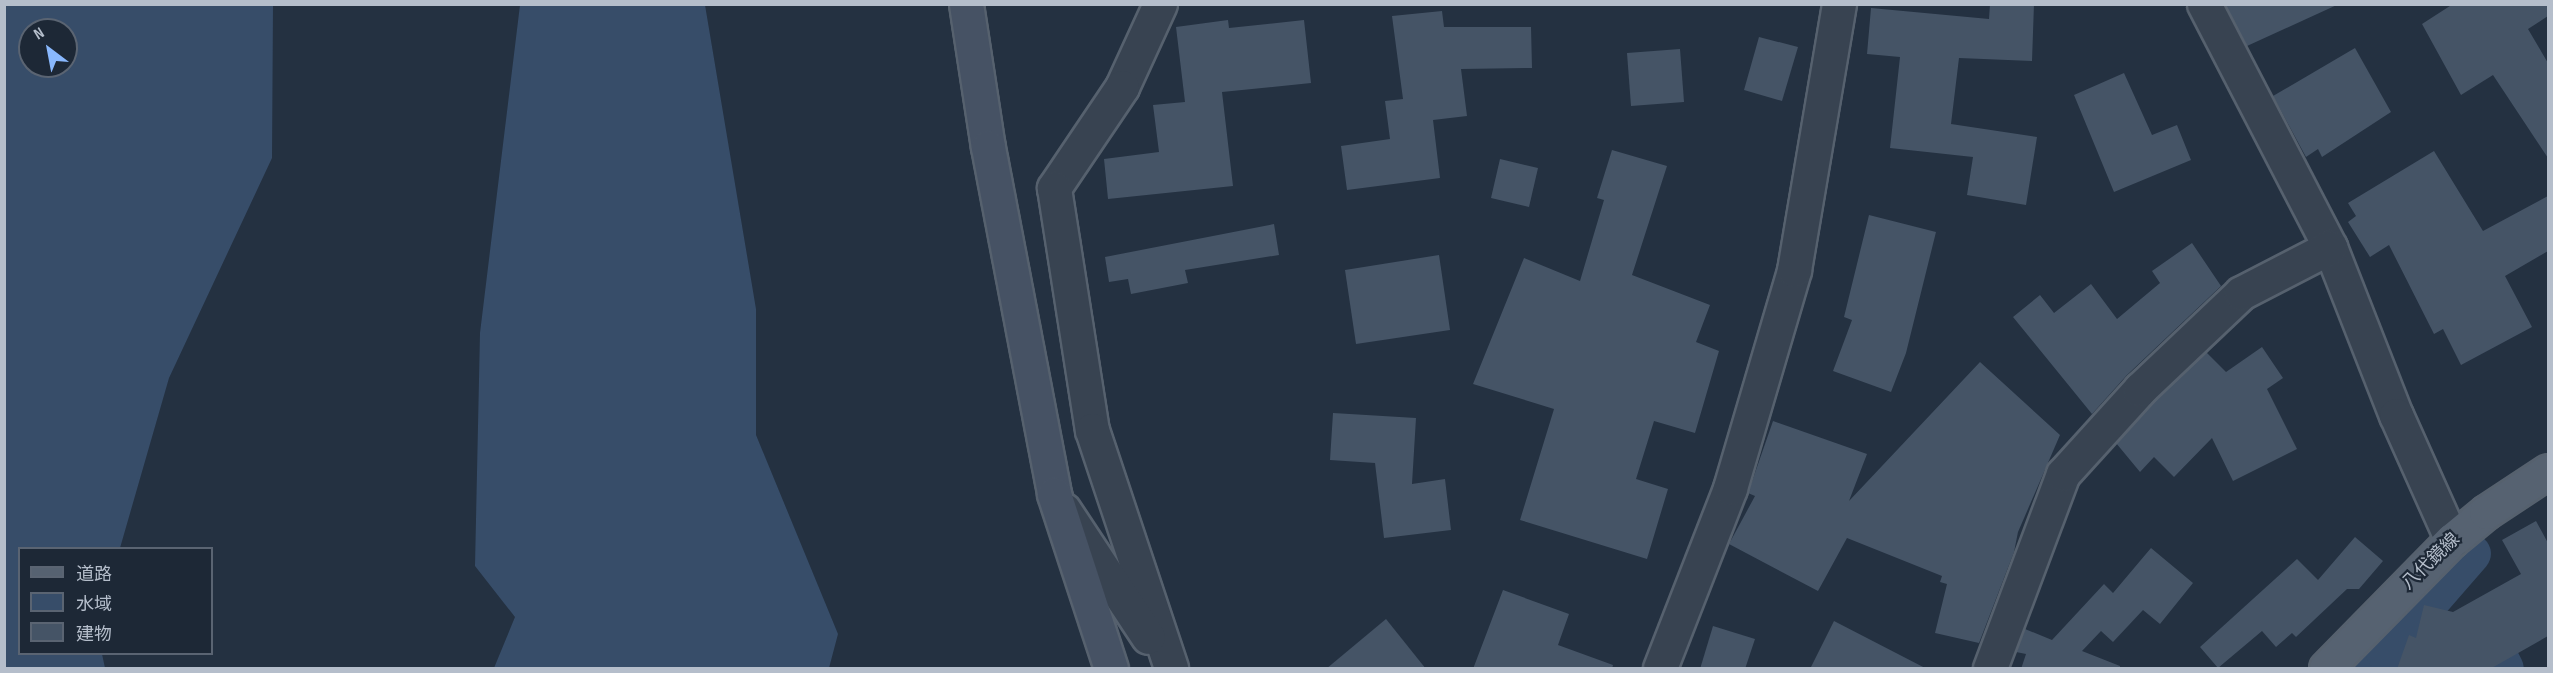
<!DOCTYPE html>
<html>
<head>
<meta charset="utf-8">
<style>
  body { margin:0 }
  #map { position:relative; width:2553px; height:673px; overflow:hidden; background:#243141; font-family:"Sofia Sans Condensed","Noto Sans JP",sans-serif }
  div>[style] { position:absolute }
  .water>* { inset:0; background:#374d69 }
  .canal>* { height:39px; margin:-19.5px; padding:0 19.5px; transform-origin:19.5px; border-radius:19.5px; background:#374d69 }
  .building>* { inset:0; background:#455466 }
  .roads { filter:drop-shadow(2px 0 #56616e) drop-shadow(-2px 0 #56616e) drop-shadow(0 2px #56616e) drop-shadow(0 -2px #56616e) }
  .street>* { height:33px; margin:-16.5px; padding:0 16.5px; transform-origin:16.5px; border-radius:16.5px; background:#384351 }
  .secondary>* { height:33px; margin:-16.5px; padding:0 16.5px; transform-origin:16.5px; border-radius:16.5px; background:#465264 }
  .primary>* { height:33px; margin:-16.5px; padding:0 16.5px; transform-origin:16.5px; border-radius:16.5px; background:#566271 }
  span { translate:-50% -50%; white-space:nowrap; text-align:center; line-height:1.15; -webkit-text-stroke:4.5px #1d2836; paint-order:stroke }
  .street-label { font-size:18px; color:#b5becb }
  .frame { position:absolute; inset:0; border:6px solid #b5becb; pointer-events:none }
  .legend { position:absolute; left:18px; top:547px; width:195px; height:108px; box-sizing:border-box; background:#1d2836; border:2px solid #5a6472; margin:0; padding:8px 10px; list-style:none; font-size:18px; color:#b5becb }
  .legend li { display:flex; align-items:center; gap:12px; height:30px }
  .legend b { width:30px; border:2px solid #5a6472 }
  .north { position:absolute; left:18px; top:18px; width:60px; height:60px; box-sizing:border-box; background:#1d2836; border:2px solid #5a6472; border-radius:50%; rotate:328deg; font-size:16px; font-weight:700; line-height:24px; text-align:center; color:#b5becb }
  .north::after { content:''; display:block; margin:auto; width:21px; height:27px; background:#89b8fd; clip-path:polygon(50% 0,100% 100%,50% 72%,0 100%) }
</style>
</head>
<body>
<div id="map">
  <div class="water">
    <div style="clip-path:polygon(evenodd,4px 5px,273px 5px,272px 158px,169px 378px,120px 548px,20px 548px,20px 654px,102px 654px,105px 668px,5px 668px,4px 5px,30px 30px,66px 30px,66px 66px,30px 66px,30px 30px)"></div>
    <div style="clip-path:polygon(520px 5px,705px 5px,756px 309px,756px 435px,838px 634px,829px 668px,494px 668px,515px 617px,475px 566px,480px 333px)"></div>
  </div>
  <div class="canal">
    <div style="left:2486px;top:633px;width:39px;rotate:63deg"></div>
    <div style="left:2366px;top:668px;width:25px;rotate:-40deg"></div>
    <div style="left:2385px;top:652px;width:131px;rotate:-49deg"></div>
  </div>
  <div class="building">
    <div style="clip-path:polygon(1990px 4px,2034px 4px,2032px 61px,1959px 58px,1951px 124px,2037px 137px,2026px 205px,1967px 195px,1973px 157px,1890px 148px,1900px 57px,1867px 54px,1871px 8px,1989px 19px)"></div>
    <div style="clip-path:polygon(2225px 4px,2339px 4px,2247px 46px)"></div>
    <div style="clip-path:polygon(2453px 4px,2548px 4px,2548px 16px,2528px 29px,2548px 63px,2548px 158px,2493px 75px,2461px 95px,2422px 24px)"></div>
    <div style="clip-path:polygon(1442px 11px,1444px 27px,1531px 27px,1532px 68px,1461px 69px,1467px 116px,1433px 120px,1440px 178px,1347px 190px,1341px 146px,1390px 139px,1385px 101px,1403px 99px,1392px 16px)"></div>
    <div style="clip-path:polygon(1228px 20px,1229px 28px,1304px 20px,1311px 83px,1222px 92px,1233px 186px,1108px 199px,1104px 159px,1159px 152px,1153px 105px,1185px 102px,1176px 27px)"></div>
    <div style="clip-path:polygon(1759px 37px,1798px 47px,1782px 101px,1744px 90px)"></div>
    <div style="clip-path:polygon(2355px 48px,2391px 112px,2322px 157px,2318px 149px,2306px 157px,2273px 96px)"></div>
    <div style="clip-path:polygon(1680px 49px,1684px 102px,1631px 106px,1627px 53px)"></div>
    <div style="clip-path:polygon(2124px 73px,2152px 135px,2177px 125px,2191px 160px,2114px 192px,2074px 95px)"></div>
    <div style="clip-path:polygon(1612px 150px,1667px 166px,1632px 275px,1710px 305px,1696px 342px,1719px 351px,1695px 433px,1654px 421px,1636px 479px,1668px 489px,1647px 559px,1520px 520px,1554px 409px,1473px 384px,1524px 258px,1580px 281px,1604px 200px,1597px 198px)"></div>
    <div style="clip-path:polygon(2434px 151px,2483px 231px,2548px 196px,2548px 251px,2505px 276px,2532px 327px,2461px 365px,2443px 329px,2434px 334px,2389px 245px,2370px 257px,2348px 222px,2356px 216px,2348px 203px)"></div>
    <div style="clip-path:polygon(1500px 159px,1538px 168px,1529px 207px,1491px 198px)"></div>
    <div style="clip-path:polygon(1869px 215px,1936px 232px,1906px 353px,1891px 392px,1833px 371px,1852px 320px,1844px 317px)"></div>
    <div style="clip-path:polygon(1274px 224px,1279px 255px,1185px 270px,1188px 283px,1131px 294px,1128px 279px,1109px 282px,1105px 257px)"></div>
    <div style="clip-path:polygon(2192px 243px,2221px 286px,2127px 375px,2092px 414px,2013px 317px,2040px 295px,2054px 313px,2091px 284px,2117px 319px,2160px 283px,2152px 271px)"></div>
    <div style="clip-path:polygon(1439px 255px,1450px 330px,1356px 344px,1345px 270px)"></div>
    <div style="clip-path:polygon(2262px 347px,2283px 378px,2267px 389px,2297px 449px,2233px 481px,2212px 438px,2174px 477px,2154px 457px,2140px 472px,2116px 443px,2153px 402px,2206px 352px,2226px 372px)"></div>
    <div style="clip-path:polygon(1980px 362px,2060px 435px,2018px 532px,2014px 552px,1979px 643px,1935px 633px,1947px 584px,1940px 582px,1942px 576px,1847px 538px,1818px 591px,1729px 544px,1755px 496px,1748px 493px,1773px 421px,1867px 454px,1849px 501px)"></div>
    <div style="clip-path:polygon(1333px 413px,1416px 418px,1412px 484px,1445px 479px,1451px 530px,1384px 538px,1375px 463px,1330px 460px)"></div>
    <div style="clip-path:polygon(2536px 521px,2548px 543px,2548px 636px,2490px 669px,2397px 669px,2409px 635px,2416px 638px,2424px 605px,2453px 612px,2521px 574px,2502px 540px)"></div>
    <div style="clip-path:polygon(2355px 537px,2383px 561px,2359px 589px,2347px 589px,2296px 637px,2292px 633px,2276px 647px,2262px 631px,2218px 668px,2200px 647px,2297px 559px,2318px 580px)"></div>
    <div style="clip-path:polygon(2151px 548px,2193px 583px,2160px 624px,2143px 610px,2113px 642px,2101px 631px,2082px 651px,2120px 666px,2120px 669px,2021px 669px,2026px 654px,2016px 652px,2025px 629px,2052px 640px,2104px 584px,2113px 593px)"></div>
    <div style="clip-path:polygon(1503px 590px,1569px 614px,1558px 645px,1613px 665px,1612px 669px,1473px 669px)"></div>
    <div style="clip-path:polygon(1386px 619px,1426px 669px,1326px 669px)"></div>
    <div style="clip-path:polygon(1834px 621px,1927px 669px,1810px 669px)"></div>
    <div style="clip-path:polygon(1713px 626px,1755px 639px,1745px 669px,1700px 669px)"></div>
  </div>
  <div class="roads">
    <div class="street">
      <div style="left:1160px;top:4px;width:91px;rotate:114.6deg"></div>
      <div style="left:1122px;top:87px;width:122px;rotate:124deg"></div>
      <div style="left:1054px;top:188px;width:245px;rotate:81.1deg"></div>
      <div style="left:1092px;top:430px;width:251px;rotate:71.6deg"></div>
      <div style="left:2204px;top:4px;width:274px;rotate:62.6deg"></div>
      <div style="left:2330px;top:247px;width:180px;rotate:68.6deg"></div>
      <div style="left:2396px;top:415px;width:137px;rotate:65.9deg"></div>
      <div style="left:1064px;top:510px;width:152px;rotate:56.5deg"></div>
      <div style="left:1660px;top:668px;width:193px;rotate:-68.7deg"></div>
      <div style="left:1730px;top:488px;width:227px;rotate:-73.6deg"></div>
      <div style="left:1794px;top:270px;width:270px;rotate:-80.4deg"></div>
      <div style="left:1990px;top:668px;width:207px;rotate:-69.4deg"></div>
      <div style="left:2063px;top:474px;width:115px;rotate:-47.8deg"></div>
      <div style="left:2140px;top:389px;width:139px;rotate:-43.5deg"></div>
      <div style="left:2241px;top:293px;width:100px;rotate:-27.3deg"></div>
    </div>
    <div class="secondary">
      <div style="left:966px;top:4px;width:145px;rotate:81.3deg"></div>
      <div style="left:988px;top:147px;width:353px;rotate:79.2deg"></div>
      <div style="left:1054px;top:494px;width:183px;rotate:71.9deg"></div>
    </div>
    <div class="primary">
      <div style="left:2326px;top:668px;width:180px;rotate:-45.5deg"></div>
      <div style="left:2452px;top:540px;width:44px;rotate:-39.5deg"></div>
      <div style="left:2486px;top:512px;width:74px;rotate:-33.5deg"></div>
    </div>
  </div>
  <div class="street-label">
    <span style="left:2431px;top:562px;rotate:-44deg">八代鏡線</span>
  </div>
  <div class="frame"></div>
  <ul class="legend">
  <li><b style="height:8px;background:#566271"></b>道路</li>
  <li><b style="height:16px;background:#374d69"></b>水域</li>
  <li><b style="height:16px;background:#455466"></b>建物</li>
  </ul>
  <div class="north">N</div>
</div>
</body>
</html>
